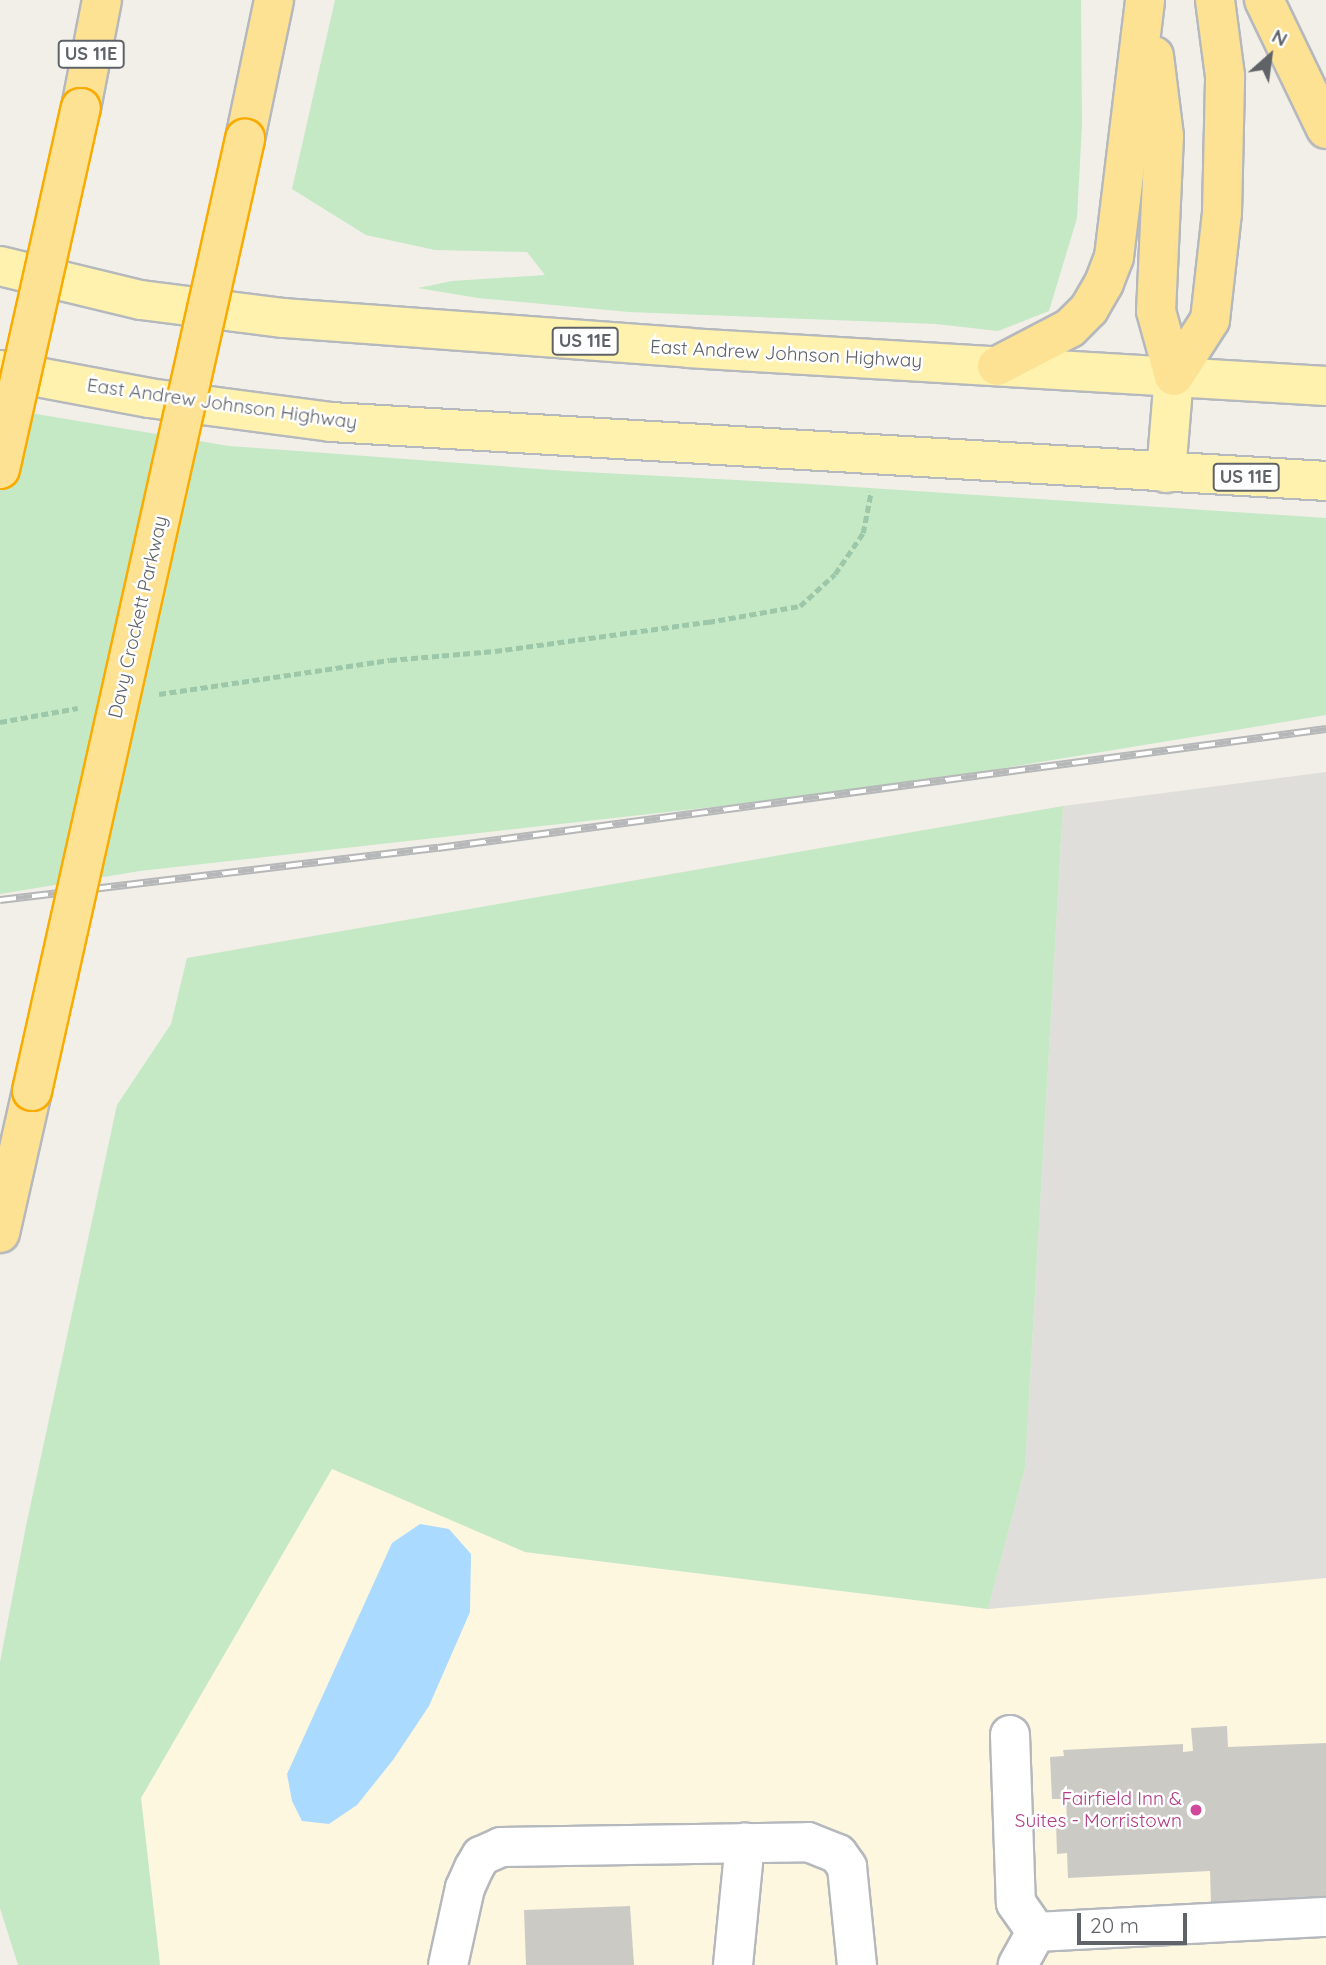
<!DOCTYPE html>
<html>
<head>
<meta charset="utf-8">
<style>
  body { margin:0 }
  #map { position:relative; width:1326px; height:1965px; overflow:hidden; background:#f1efe8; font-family:Quicksand,sans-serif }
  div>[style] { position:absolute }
  .commercial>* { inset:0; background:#fef7e0 }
  .industrial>* { inset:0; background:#e0deda }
  .green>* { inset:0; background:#c5e8c5 }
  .water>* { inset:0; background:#aadaff }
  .building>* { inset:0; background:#cccac5 }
  .path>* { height:4.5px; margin-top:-2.25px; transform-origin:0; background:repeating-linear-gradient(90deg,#9cc7a9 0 7px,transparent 0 10.5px) }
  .roads { filter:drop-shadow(2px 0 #b5b8bc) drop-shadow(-2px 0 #b5b8bc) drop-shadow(0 2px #b5b8bc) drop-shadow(0 -2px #b5b8bc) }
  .minor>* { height:38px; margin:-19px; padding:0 19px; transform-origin:19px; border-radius:19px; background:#fff }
  .major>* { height:38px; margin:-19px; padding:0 19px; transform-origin:19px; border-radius:19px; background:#fff2af }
  .highway>* { height:38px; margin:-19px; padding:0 19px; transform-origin:19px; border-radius:19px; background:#fde293 }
  .rail>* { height:8px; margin-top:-4px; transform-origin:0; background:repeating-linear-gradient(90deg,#fff 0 16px,#b6b7b8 0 32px); box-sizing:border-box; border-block:2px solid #b6b7b8 }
  .bridges { filter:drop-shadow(2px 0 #f9ab00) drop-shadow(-2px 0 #f9ab00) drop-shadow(0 2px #f9ab00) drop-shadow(0 -2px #f9ab00) }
  .highway-bridge>* { height:38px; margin:-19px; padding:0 19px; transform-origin:19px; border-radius:19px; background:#fde293 }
  .dots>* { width:19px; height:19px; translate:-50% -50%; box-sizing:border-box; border:4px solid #fff; border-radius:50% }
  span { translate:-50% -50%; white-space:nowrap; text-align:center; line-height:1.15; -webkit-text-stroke:5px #fff; paint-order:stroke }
  .shield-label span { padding:2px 5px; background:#fff; border:2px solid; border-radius:5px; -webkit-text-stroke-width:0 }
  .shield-label { font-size:18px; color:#5f6368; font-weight:700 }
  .street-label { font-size:19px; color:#5f6368 }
  .hotel-label { font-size:19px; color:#b23c85 }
  .right { translate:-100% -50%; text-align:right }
  .north { position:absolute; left:1235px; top:21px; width:70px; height:70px; -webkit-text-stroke:5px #fff; paint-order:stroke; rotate:28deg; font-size:19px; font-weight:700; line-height:28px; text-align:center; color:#5f6368 }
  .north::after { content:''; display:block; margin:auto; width:24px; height:32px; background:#5f6368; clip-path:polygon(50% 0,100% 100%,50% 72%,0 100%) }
  .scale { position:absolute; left:1077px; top:1913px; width:110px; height:32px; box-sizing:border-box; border:4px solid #5f6368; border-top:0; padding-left:9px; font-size:21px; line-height:24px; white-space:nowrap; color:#5f6368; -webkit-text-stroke:5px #fff; paint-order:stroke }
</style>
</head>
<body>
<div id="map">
  <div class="commercial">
    <div style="clip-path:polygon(332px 1468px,525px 1552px,988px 1609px,1326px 1578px,1326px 1965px,160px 1965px,141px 1798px)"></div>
  </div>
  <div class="industrial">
    <div style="clip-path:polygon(1326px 772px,1326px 1578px,988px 1609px,1025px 1468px,1063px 806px)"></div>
  </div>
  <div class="green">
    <div style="clip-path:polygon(335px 0,1081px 0,1082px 125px,1077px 218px,1049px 311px,998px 331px,936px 324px,629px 312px,478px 298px,418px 288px,452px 281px,545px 275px,527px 252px,435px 250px,366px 235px,292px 189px)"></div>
    <div style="clip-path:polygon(0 408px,229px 446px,566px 471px,809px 484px,1326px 518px,1326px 715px,882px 788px,140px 871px,0 894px)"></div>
    <div style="clip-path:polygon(1063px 806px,1025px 1468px,988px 1609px,525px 1552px,332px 1469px,141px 1798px,160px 1965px,18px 1965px,0 1908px,0 1662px,26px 1526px,117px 1105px,171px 1024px,187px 958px)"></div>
  </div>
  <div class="water">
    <div style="clip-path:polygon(420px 1524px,449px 1529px,471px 1554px,470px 1612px,429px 1706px,393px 1760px,357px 1805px,329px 1824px,302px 1821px,292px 1801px,287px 1774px,392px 1543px)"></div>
  </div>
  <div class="building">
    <div style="clip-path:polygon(1227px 1726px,1228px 1747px,1326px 1743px,1326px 1898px,1211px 1904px,1210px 1871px,1068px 1878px,1067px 1853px,1057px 1854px,1056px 1822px,1067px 1821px,1066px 1799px,1052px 1799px,1050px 1757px,1064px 1756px,1063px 1750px,1183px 1744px,1183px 1752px,1193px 1751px,1191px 1728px)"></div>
    <div style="clip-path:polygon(630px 1906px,634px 1965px,526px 1965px,524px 1910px)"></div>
  </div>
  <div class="path">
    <div style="left:159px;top:694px;width:233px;rotate:-8.4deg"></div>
    <div style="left:390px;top:660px;width:105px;rotate:-4.9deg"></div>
    <div style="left:495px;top:651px;width:215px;rotate:-7.8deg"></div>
    <div style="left:708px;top:622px;width:93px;rotate:-9.9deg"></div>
    <div style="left:800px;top:606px;width:47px;rotate:-42.4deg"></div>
    <div style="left:835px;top:574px;width:50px;rotate:-55.7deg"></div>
    <div style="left:863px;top:533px;width:42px;rotate:-79deg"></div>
    <div style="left:0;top:722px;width:79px;rotate:-10.2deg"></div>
  </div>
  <div class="roads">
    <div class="minor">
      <div style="left:1010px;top:1735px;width:168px;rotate:88deg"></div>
      <div style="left:1016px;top:1903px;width:35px;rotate:55deg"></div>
      <div style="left:1036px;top:1932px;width:38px;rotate:119deg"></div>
      <div style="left:1036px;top:1932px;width:290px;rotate:-3deg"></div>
      <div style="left:448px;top:1965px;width:79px;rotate:-77.6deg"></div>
      <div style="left:465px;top:1888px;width:22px;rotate:-66deg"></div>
      <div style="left:474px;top:1868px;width:14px;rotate:-60deg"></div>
      <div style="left:481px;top:1856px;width:22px;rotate:-24deg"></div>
      <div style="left:501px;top:1847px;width:307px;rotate:-0.9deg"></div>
      <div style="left:808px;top:1842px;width:32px;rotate:22deg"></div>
      <div style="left:838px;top:1854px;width:16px;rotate:55deg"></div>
      <div style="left:847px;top:1867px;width:99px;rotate:84.2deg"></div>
      <div style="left:733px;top:1965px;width:123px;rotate:-84.4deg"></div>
    </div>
    <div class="major">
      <div style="left:0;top:266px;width:145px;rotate:13.6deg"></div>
      <div style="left:141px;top:300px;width:144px;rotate:7.2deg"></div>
      <div style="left:284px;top:318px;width:405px;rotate:4.2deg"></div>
      <div style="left:688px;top:348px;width:639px;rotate:3.41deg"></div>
      <div style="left:0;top:370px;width:152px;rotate:10.6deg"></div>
      <div style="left:149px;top:398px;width:184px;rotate:7.5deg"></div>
      <div style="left:331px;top:422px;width:997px;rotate:3.39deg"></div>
      <div style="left:1166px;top:473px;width:97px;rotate:-85.3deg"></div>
    </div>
    <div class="highway">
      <div style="left:1264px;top:0;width:143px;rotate:64.3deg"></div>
      <div style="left:1154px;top:56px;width:81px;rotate:82.9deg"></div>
      <div style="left:1164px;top:136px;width:175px;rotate:92.6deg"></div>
      <div style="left:1156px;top:311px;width:67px;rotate:74.5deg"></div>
      <div style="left:81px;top:108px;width:110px;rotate:-79deg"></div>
      <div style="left:245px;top:139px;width:142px;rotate:-78.2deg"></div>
      <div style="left:997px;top:366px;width:82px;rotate:-27.5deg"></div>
      <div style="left:1070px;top:328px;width:27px;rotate:-45deg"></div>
      <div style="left:1089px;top:309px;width:30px;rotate:-60deg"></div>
      <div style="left:1104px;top:283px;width:28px;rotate:-69deg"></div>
      <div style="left:1114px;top:257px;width:259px;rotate:-83.1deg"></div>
      <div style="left:1174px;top:376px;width:67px;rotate:-57.3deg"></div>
      <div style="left:1210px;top:320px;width:108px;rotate:-83.6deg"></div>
      <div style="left:1222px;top:213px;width:137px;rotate:-88.7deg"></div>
      <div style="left:1225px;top:76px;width:77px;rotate:-97.5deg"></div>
      <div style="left:0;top:1233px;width:146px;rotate:-77.3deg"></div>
    </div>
  </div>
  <div class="rail">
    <div style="left:0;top:900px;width:441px;rotate:-6.8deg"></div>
    <div style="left:438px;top:848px;width:896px;rotate:-7.63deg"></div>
  </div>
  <div class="bridges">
    <div class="highway-bridge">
      <div style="left:0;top:469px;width:370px;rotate:-77.4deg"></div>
      <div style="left:32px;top:1091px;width:976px;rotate:-77.39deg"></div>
    </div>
  </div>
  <div class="dots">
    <div style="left:1196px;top:1810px;background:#d1479c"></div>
  </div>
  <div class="shield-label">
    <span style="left:91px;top:54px">US 11E</span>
    <span style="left:585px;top:341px">US 11E</span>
    <span style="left:1246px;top:477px">US 11E</span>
  </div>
  <div class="street-label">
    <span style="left:786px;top:354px;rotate:3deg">East Andrew Johnson Highway</span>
    <span style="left:222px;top:404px;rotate:8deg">East Andrew Johnson Highway</span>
    <span style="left:138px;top:617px;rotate:-77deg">Davy Crockett Parkway</span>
  </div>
  <div class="hotel-label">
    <span class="right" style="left:1182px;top:1810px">Fairfield Inn &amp;<br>Suites - Morristown</span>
  </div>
  <div class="north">N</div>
  <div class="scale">20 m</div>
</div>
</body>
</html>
